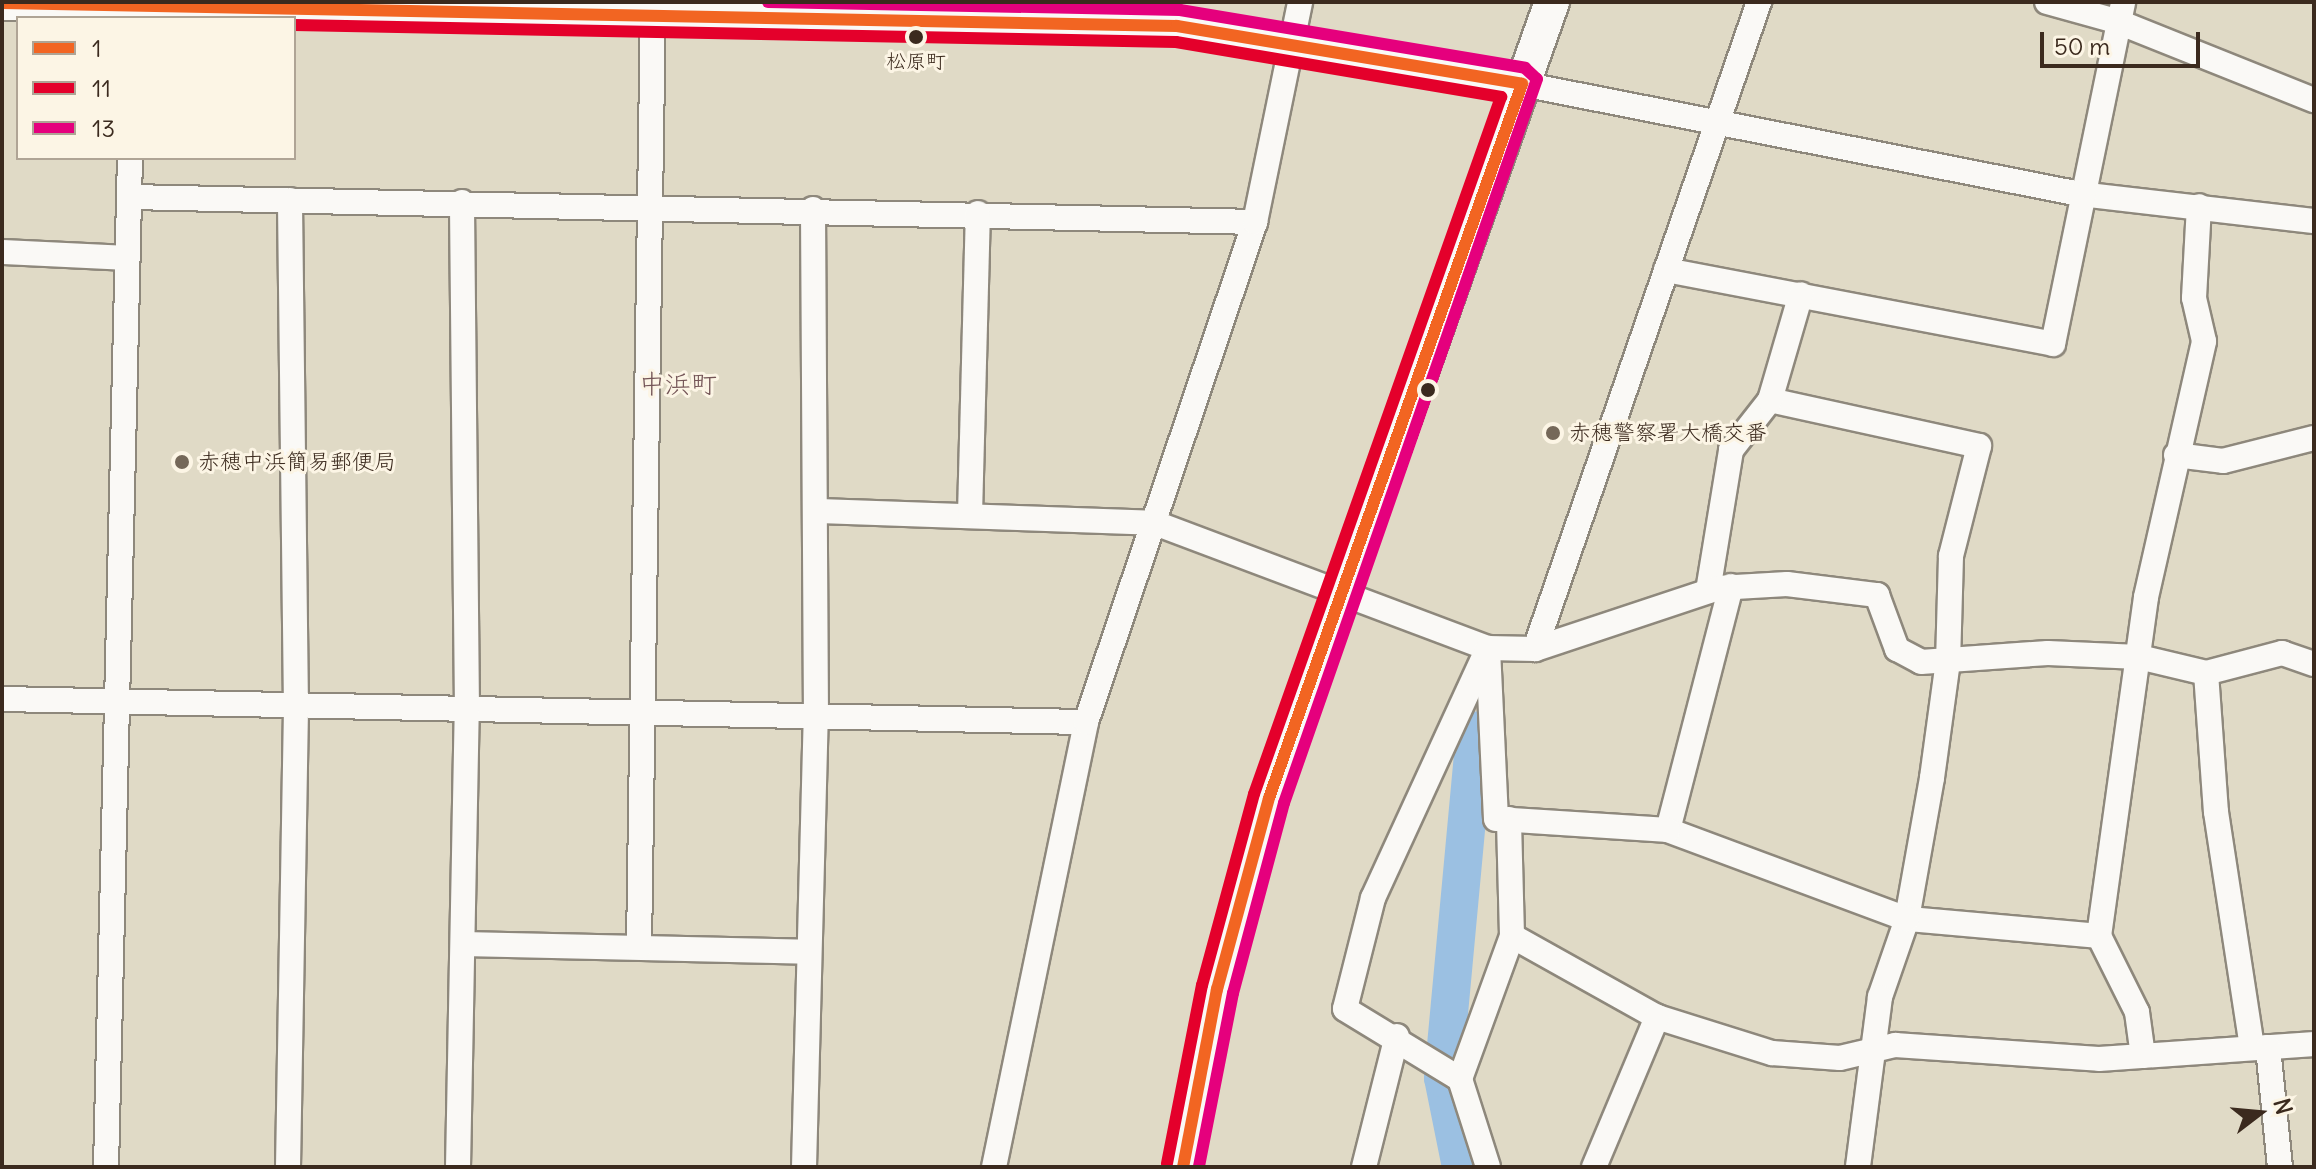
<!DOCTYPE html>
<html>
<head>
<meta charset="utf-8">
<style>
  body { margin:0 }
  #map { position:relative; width:2316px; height:1169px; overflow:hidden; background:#e0dac6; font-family:Delius,"Klee One",sans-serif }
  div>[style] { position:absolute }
  .river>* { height:38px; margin:-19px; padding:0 19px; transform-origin:19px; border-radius:19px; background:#9bc0e2 }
  .roads { filter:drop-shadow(2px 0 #8e887c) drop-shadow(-2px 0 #8e887c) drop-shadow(0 2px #8e887c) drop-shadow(0 -2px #8e887c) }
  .street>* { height:24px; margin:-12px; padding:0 12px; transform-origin:12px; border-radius:12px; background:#faf9f6 }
  .secondary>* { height:34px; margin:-17px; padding:0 17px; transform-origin:17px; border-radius:17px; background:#faf9f6 }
  .bus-1>* { height:12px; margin:-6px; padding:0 6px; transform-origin:6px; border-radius:6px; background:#f26522 }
  .bus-2>* { height:12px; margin:-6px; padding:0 6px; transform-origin:6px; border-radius:6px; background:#e4002b }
  .bus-3>* { height:12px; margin:-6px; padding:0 6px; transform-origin:6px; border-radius:6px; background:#e5007d }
  .dots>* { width:22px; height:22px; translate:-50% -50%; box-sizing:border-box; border:4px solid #fcf5e5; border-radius:50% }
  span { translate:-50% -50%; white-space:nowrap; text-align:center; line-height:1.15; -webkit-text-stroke:6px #fcf5e5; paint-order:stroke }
  .bus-label { font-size:20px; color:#3b2a1e }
  .poi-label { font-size:22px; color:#3b2a1e }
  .left { translate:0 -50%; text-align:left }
  .quarter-label { font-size:26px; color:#745557 }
  .frame { position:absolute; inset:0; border:4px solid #3b2a1e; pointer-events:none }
  .legend { position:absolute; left:16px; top:16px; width:280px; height:144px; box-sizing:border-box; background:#fcf5e5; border:2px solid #afa495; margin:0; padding:10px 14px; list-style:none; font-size:24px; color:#3b2a1e }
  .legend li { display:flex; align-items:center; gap:16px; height:40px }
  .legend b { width:40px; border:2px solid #afa495 }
  .north { position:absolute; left:2220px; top:1073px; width:80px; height:80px; -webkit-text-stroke:6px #fcf5e5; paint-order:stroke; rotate:74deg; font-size:22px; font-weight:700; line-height:32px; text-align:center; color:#3b2a1e }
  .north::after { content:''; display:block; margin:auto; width:28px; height:36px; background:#3b2a1e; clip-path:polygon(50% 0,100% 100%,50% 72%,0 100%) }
  .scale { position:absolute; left:2040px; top:32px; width:160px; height:36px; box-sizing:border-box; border:4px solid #3b2a1e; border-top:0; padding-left:10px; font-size:24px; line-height:28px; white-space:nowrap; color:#3b2a1e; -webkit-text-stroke:6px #fcf5e5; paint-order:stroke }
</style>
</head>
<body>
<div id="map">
  <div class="river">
    <div style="left:1461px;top:1167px;width:91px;rotate:-101.4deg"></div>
    <div style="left:1443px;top:1078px;width:349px;rotate:-84.7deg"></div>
  </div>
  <div class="roads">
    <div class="street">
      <div style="left:2047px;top:2px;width:72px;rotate:15.4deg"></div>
      <div style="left:2116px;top:21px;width:213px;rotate:21.8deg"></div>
      <div style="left:1522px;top:84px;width:569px;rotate:11.15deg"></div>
      <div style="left:2080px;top:194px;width:236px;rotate:6.6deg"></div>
      <div style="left:130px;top:197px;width:1125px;rotate:1.27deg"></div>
      <div style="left:2px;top:252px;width:125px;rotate:2.7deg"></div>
      <div style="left:1666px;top:270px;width:394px;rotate:10.8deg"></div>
      <div style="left:2053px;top:344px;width:349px;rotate:-78.4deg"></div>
      <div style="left:1770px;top:400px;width:214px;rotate:12.4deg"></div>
      <div style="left:1979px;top:446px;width:114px;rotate:104.3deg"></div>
      <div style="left:1951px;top:556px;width:105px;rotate:91.6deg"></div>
      <div style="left:1948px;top:661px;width:118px;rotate:97.8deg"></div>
      <div style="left:1932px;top:778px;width:143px;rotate:100.1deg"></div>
      <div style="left:1907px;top:919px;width:83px;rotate:109.1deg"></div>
      <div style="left:1880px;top:997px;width:171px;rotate:97.4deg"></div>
      <div style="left:2176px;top:455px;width:47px;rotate:7.3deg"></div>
      <div style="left:2223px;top:461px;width:94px;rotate:-14.2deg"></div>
      <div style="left:817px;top:511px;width:338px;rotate:2deg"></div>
      <div style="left:1155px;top:523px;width:356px;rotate:20.6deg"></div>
      <div style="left:1488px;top:648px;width:275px;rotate:114.7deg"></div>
      <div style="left:1373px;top:898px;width:114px;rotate:104.2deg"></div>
      <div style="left:1345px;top:1009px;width:135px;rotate:31.3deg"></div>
      <div style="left:1460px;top:1079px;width:92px;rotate:72.3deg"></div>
      <div style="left:970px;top:515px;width:302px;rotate:-88.5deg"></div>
      <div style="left:1708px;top:591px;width:143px;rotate:-80.7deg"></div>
      <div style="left:1731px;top:450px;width:63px;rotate:-52deg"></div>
      <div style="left:1770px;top:400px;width:110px;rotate:-73.7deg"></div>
      <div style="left:1535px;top:649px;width:685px;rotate:-70.9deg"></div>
      <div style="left:2206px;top:673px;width:139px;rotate:85.9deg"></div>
      <div style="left:2216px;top:812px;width:237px;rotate:81.3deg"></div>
      <div style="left:2px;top:699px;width:1084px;rotate:1.22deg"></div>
      <div style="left:1668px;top:830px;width:252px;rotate:-75.5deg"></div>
      <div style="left:1512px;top:936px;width:166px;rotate:29.2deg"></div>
      <div style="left:1657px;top:1017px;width:121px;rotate:17.4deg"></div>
      <div style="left:1772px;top:1053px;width:68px;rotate:4.2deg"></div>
      <div style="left:1840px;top:1058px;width:57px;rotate:-13.3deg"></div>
      <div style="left:1895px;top:1045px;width:204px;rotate:3.9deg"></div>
      <div style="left:2099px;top:1059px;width:216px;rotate:-4deg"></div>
      <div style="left:2099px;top:936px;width:193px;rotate:-174.9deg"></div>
      <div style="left:1907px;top:919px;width:255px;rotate:-159.6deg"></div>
      <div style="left:1668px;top:830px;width:172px;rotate:-176.3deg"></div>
      <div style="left:1496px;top:819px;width:171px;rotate:-92.7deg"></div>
      <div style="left:1488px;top:648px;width:47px;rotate:1.2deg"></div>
      <div style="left:1535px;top:649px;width:193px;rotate:-18.4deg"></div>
      <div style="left:1718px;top:588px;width:69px;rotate:-3.3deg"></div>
      <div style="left:1787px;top:584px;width:91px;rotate:7deg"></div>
      <div style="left:1877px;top:595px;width:58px;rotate:69.7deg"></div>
      <div style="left:1897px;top:649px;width:27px;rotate:28deg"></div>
      <div style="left:1921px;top:662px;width:127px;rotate:-4.1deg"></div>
      <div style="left:2048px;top:653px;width:91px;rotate:2.5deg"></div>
      <div style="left:2139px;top:657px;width:69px;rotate:13.4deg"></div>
      <div style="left:2206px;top:673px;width:79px;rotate:-14.7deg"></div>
      <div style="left:2282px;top:653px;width:34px;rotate:19deg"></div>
      <div style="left:464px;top:944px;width:343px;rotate:1.3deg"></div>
      <div style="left:639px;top:947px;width:945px;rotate:-89.15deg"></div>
      <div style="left:2268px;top:1047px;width:121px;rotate:84.3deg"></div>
      <div style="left:2143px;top:1056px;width:44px;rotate:-97.8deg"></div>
      <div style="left:2137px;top:1012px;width:85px;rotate:-116.6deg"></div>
      <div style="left:2099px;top:936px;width:342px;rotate:-82.1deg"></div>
      <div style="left:2146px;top:597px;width:262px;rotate:-77.2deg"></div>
      <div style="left:2204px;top:341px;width:44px;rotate:-103.1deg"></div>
      <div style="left:2194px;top:298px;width:92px;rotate:-86.9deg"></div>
      <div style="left:1460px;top:1079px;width:152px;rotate:-70deg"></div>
      <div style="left:1512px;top:936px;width:117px;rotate:-91.5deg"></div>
      <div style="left:106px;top:1167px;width:1009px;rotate:-88.64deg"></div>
      <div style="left:288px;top:1167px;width:458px;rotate:-89deg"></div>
      <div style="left:296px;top:709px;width:509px;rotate:-90.68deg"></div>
      <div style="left:458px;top:1167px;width:458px;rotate:-88.9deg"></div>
      <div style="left:467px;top:709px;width:507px;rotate:-90.57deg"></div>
      <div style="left:804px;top:1167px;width:451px;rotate:-88.5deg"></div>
      <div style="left:816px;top:716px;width:507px;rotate:-90.34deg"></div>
      <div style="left:994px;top:1167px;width:454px;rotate:-78.3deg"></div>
      <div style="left:1086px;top:722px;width:528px;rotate:-71.32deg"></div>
      <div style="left:1255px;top:222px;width:225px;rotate:-78.4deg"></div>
      <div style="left:1364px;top:1167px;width:135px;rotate:-75.9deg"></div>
      <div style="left:1594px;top:1167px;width:163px;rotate:-67.2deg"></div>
    </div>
    <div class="secondary">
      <div style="left:2px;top:3px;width:1175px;rotate:1.12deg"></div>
      <div style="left:1177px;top:26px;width:350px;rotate:9.5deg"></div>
      <div style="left:1183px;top:1167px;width:181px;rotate:-79.2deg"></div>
      <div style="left:1217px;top:989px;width:198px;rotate:-74.8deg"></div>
      <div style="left:1269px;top:798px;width:845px;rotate:-70.43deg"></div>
    </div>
  </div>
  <div class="bus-1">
    <div style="left:2px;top:3px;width:1175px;rotate:1.12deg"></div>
    <div style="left:1177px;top:26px;width:350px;rotate:9.5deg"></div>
    <div style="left:1522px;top:84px;width:757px;rotate:109.51deg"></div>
    <div style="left:1269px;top:798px;width:198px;rotate:105.2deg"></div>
    <div style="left:1217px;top:989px;width:181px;rotate:100.8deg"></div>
  </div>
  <div class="bus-2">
    <div style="left:294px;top:25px;width:882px;rotate:1.1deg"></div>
    <div style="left:1176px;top:42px;width:330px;rotate:9.6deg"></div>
    <div style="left:1501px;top:97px;width:739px;rotate:109.51deg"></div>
    <div style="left:1254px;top:794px;width:198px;rotate:105.2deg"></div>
    <div style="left:1202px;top:985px;width:182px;rotate:101.1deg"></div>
  </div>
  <div class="bus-3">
    <div style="left:768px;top:2px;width:412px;rotate:1.1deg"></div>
    <div style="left:1180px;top:10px;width:350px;rotate:9.5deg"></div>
    <div style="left:1525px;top:68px;width:16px;rotate:43deg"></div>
    <div style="left:1537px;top:79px;width:767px;rotate:109.26deg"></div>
    <div style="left:1284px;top:803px;width:197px;rotate:105deg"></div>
    <div style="left:1233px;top:993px;width:177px;rotate:101.1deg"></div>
  </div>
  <div class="dots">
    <div style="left:916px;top:37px;background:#3b2a1e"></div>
    <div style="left:1428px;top:390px;background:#3b2a1e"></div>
    <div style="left:1553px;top:433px;background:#756859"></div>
    <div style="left:182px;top:462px;background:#756859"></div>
  </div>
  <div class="bus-label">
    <span style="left:916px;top:60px">松原町</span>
  </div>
  <div class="poi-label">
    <span class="left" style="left:1569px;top:433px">赤穂警察署大橋交番</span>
    <span class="left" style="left:198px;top:462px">赤穂中浜簡易郵便局</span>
  </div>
  <div class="quarter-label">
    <span style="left:678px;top:384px">中浜町</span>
  </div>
  <div class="frame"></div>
  <ul class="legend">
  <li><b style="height:10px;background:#f26522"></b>1</li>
  <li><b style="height:10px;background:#e4002b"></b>11</li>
  <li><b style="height:10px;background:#e5007d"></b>13</li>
  </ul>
  <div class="north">N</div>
  <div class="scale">50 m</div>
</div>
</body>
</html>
